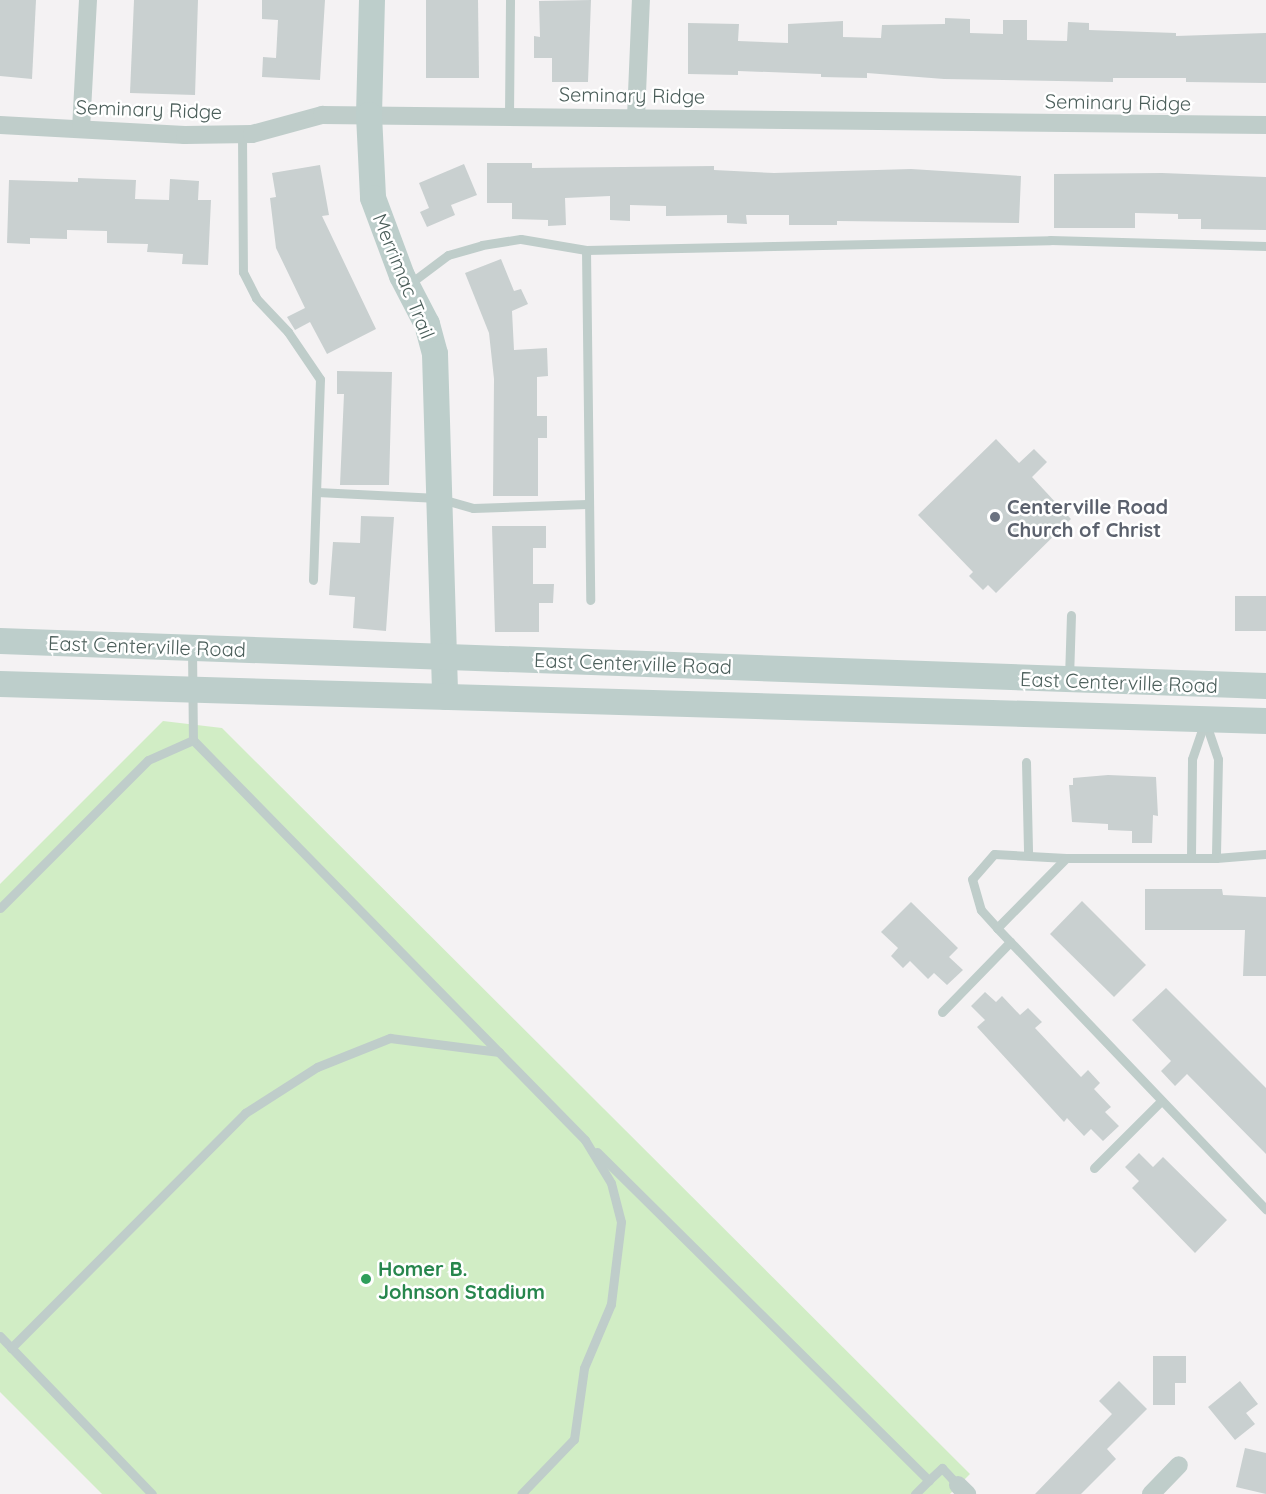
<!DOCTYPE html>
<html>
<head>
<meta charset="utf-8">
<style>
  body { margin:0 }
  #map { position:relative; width:1266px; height:1494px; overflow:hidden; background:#f4f2f3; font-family:Quicksand,sans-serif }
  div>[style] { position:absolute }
  .green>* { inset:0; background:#d1edc5 }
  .building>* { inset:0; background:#c9d0d0 }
  .lane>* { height:9px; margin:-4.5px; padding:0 4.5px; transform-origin:4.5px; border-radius:4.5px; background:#bfcdca }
  .street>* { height:18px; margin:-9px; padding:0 9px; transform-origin:9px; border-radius:9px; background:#bfcdca }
  .secondary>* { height:26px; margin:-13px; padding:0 13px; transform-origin:13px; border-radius:13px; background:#bdcecb }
  .dots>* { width:16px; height:16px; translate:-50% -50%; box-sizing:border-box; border:3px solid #fff; border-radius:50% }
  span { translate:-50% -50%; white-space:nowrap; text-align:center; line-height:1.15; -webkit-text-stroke:5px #fff; paint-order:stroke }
  .street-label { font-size:20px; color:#4b5e5a }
  .worship-label { font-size:20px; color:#5b616d; font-weight:700 }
  .left { translate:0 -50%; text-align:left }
  .leisure-label { font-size:20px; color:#27864d; font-weight:700 }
</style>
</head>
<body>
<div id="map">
  <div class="green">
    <div style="clip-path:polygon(163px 721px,222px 728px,970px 1474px,950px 1494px,102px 1494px,0 1392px,0 884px)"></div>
  </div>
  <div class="building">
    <div style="clip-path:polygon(0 0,36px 0,32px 79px,0 76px)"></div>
    <div style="clip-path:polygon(134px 0,198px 0,195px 95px,130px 93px)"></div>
    <div style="clip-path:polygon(262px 0,325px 0,320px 80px,262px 77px,263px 57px,276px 58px,278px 20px,262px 19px)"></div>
    <div style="clip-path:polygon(426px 0,478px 0,479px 78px,426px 78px)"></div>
    <div style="clip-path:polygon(591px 0,588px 82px,552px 82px,552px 58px,534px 58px,534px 36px,540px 37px,539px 1px)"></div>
    <div style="clip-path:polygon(945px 18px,970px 19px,970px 33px,1003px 34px,1003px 20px,1027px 20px,1027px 40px,1067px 41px,1068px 22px,1089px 23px,1089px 30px,1176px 33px,1176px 36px,1266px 33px,1266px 83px,1186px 82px,1186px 78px,1113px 78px,1113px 82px,944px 79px,867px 73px,867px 78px,821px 77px,821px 74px,738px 71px,738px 75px,688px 74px,688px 23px,739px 24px,738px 41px,788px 43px,788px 24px,843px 21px,843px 37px,881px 38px,882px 25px,945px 24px)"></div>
    <div style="clip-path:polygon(487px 163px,532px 163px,532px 168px,714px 166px,714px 170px,774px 173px,911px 169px,1021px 176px,1019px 223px,837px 221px,837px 225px,789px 225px,789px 215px,746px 215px,747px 224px,727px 223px,727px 215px,666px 216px,666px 206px,630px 205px,630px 221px,610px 220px,610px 196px,565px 198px,566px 225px,548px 226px,548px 220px,512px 219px,512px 203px,487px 203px)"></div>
    <div style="clip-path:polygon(464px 164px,477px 195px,451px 205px,455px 215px,427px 227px,420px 212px,429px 208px,419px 183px)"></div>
    <div style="clip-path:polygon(320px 165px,329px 215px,322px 216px,376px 329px,327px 354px,310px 322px,295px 330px,287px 317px,305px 308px,276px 248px,270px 198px,276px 197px,272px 173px)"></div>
    <div style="clip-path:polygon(1162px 173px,1266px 177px,1266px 230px,1201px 229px,1201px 219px,1178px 219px,1178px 214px,1135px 213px,1135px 228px,1054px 228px,1054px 174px)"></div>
    <div style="clip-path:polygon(78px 178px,136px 180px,135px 199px,169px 200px,170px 179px,199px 181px,198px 200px,211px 200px,208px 265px,182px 264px,183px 254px,147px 252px,148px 244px,107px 243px,107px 231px,67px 230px,67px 239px,30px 238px,30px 244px,7px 243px,9px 180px,78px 182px)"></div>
    <div style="clip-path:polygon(501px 259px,514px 291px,521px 289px,528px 304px,512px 311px,514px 350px,547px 348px,548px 376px,537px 377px,537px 416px,547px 416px,547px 438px,538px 438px,538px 496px,493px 496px,494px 379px,489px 333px,465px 273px)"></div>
    <div style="clip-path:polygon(337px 371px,392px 372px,389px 485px,340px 485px,344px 394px,337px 394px)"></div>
    <div style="clip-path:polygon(996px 439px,1019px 463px,1034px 449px,1047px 462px,1032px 477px,1071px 519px,996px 593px,988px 585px,983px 590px,969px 576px,973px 572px,918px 515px)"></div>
    <div style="clip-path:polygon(361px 516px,394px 517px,386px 631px,353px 628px,355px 597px,329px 595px,333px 542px,360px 543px)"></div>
    <div style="clip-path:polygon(492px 526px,546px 526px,546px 548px,533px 548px,533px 584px,554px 584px,553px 603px,539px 603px,539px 632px,495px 632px)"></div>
    <div style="clip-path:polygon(1235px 596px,1266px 596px,1266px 631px,1235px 631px)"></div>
    <div style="clip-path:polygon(1108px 775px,1156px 777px,1158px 816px,1153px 815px,1152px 843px,1132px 843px,1132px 831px,1108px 830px,1108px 824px,1072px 822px,1069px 785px,1073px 785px,1073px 778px)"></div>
    <div style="clip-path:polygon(1145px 889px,1222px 889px,1223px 895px,1266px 897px,1266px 976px,1243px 976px,1245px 930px,1145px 930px)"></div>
    <div style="clip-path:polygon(1082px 901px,1146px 965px,1114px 997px,1050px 934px)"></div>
    <div style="clip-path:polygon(911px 902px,958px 948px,949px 957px,963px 970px,947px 985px,934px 973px,928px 979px,910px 961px,903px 968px,891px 956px,898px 948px,881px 932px)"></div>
    <div style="clip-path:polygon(1166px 988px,1266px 1088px,1266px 1154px,1187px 1074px,1175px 1086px,1161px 1071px,1171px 1061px,1132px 1020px)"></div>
    <div style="clip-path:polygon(985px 992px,996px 1002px,1002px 996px,1020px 1015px,1028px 1008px,1042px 1022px,1035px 1028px,1081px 1077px,1088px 1070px,1100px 1083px,1094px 1089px,1111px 1107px,1105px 1112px,1119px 1126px,1103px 1141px,1091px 1129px,1084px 1136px,1067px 1118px,1064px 1122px,977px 1027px,985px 1020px,971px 1006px)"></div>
    <div style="clip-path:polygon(1139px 1153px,1153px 1167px,1163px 1157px,1227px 1220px,1195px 1253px,1132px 1188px,1139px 1181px,1125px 1167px)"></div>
    <div style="clip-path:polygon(1153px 1356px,1186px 1356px,1186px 1383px,1175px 1383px,1175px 1405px,1153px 1405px)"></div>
    <div style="clip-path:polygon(1119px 1381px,1147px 1409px,1107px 1449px,1116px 1459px,1081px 1494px,1035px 1494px,1112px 1414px,1099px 1401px)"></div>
    <div style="clip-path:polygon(1240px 1381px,1258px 1404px,1246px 1413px,1255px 1424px,1235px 1440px,1208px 1407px)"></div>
    <div style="clip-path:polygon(1245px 1448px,1266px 1453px,1266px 1494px,1236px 1487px)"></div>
  </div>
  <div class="lane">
    <div style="left:509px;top:116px;width:116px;rotate:-89.5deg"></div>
    <div style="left:242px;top:135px;width:137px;rotate:89.6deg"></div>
    <div style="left:243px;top:272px;width:29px;rotate:63deg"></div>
    <div style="left:256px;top:298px;width:47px;rotate:46.7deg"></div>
    <div style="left:288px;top:332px;width:57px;rotate:55.8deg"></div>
    <div style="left:320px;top:379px;width:201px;rotate:92deg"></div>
    <div style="left:586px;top:250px;width:464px;rotate:-1.2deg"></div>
    <div style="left:1050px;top:240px;width:216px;rotate:1.6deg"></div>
    <div style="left:408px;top:285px;width:50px;rotate:-36.9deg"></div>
    <div style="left:448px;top:255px;width:35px;rotate:-16deg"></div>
    <div style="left:482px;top:245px;width:39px;rotate:-9deg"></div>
    <div style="left:521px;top:239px;width:66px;rotate:9.6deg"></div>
    <div style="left:586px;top:250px;width:350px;rotate:89.3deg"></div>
    <div style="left:317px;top:492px;width:121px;rotate:2.8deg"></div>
    <div style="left:438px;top:498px;width:36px;rotate:16deg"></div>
    <div style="left:473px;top:508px;width:114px;rotate:-2deg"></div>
    <div style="left:192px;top:649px;width:91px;rotate:89.4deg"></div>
    <div style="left:193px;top:740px;width:560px;rotate:45.58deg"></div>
    <div style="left:585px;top:1140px;width:50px;rotate:58.8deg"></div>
    <div style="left:611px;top:1183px;width:40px;rotate:75.6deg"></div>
    <div style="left:621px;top:1222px;width:83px;rotate:97deg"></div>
    <div style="left:611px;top:1304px;width:69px;rotate:112.9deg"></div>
    <div style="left:584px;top:1368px;width:72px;rotate:98deg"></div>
    <div style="left:574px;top:1439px;width:76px;rotate:133.9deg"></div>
    <div style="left:1069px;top:678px;width:63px;rotate:-88.2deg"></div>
    <div style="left:1205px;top:721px;width:40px;rotate:71.1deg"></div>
    <div style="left:1218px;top:759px;width:99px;rotate:91.2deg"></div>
    <div style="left:1026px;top:762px;width:91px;rotate:88.7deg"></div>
    <div style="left:1266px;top:854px;width:50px;rotate:175.4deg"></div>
    <div style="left:1216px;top:858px;width:150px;rotate:180deg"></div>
    <div style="left:1066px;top:858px;width:72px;rotate:-176.8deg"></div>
    <div style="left:994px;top:854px;width:33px;rotate:131deg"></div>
    <div style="left:972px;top:879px;width:32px;rotate:74deg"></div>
    <div style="left:981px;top:910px;width:25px;rotate:48deg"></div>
    <div style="left:998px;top:929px;width:388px;rotate:46.3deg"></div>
    <div style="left:1191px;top:857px;width:98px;rotate:-89.4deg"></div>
    <div style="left:1192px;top:759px;width:40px;rotate:-71.1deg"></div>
    <div style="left:0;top:908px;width:209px;rotate:-45deg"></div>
    <div style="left:148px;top:760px;width:49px;rotate:-24deg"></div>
    <div style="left:997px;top:928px;width:98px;rotate:-45.4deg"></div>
    <div style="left:942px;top:1012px;width:98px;rotate:-45.8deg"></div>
    <div style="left:597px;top:1152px;width:467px;rotate:44.7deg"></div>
    <div style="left:929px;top:1480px;width:20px;rotate:135deg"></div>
    <div style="left:1094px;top:1168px;width:95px;rotate:-45deg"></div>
    <div style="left:0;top:1336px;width:219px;rotate:46.1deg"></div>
    <div style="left:11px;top:1348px;width:332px;rotate:-45.1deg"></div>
    <div style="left:245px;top:1113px;width:85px;rotate:-32.6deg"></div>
    <div style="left:317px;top:1067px;width:79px;rotate:-21.7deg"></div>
    <div style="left:390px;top:1038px;width:110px;rotate:7.3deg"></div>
    <div style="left:929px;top:1480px;width:18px;rotate:-43deg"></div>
    <div style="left:942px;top:1468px;width:23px;rotate:47deg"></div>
  </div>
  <div class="street">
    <div style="left:636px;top:117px;width:117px;rotate:-87.6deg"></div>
    <div style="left:0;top:125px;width:185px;rotate:3.1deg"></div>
    <div style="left:185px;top:135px;width:67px;rotate:-0.9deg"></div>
    <div style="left:252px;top:134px;width:73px;rotate:-15.2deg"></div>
    <div style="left:322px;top:115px;width:944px;rotate:0.61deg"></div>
    <div style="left:81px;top:129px;width:129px;rotate:-86.9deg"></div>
    <div style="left:958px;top:1485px;width:13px;rotate:45deg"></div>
    <div style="left:1151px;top:1494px;width:40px;rotate:-46deg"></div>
  </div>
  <div class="secondary">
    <div style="left:372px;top:0;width:115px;rotate:91.5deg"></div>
    <div style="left:369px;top:115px;width:83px;rotate:87.2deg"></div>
    <div style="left:373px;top:198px;width:83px;rotate:69.6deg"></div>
    <div style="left:402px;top:276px;width:54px;rotate:62.5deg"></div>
    <div style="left:427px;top:324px;width:31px;rotate:75deg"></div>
    <div style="left:435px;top:354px;width:343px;rotate:88.3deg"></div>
    <div style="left:0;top:641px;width:1267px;rotate:2.04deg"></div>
    <div style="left:0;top:684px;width:1267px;rotate:1.67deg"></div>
  </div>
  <div class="dots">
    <div style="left:995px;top:517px;background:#6b7280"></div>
    <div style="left:366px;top:1279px;background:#2e9e5b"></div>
  </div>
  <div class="street-label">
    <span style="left:632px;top:95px;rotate:1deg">Seminary Ridge</span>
    <span style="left:1118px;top:102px;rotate:1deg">Seminary Ridge</span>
    <span style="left:149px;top:109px;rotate:2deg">Seminary Ridge</span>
    <span style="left:404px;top:276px;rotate:68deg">Merrimac Trail</span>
    <span style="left:147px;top:646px;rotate:2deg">East Centerville Road</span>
    <span style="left:633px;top:663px;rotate:2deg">East Centerville Road</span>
    <span style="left:1119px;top:682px;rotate:2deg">East Centerville Road</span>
  </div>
  <div class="worship-label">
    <span class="left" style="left:1007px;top:518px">Centerville Road<br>Church of Christ</span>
  </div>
  <div class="leisure-label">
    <span class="left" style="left:378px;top:1280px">Homer B.<br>Johnson Stadium</span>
  </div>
</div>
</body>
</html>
